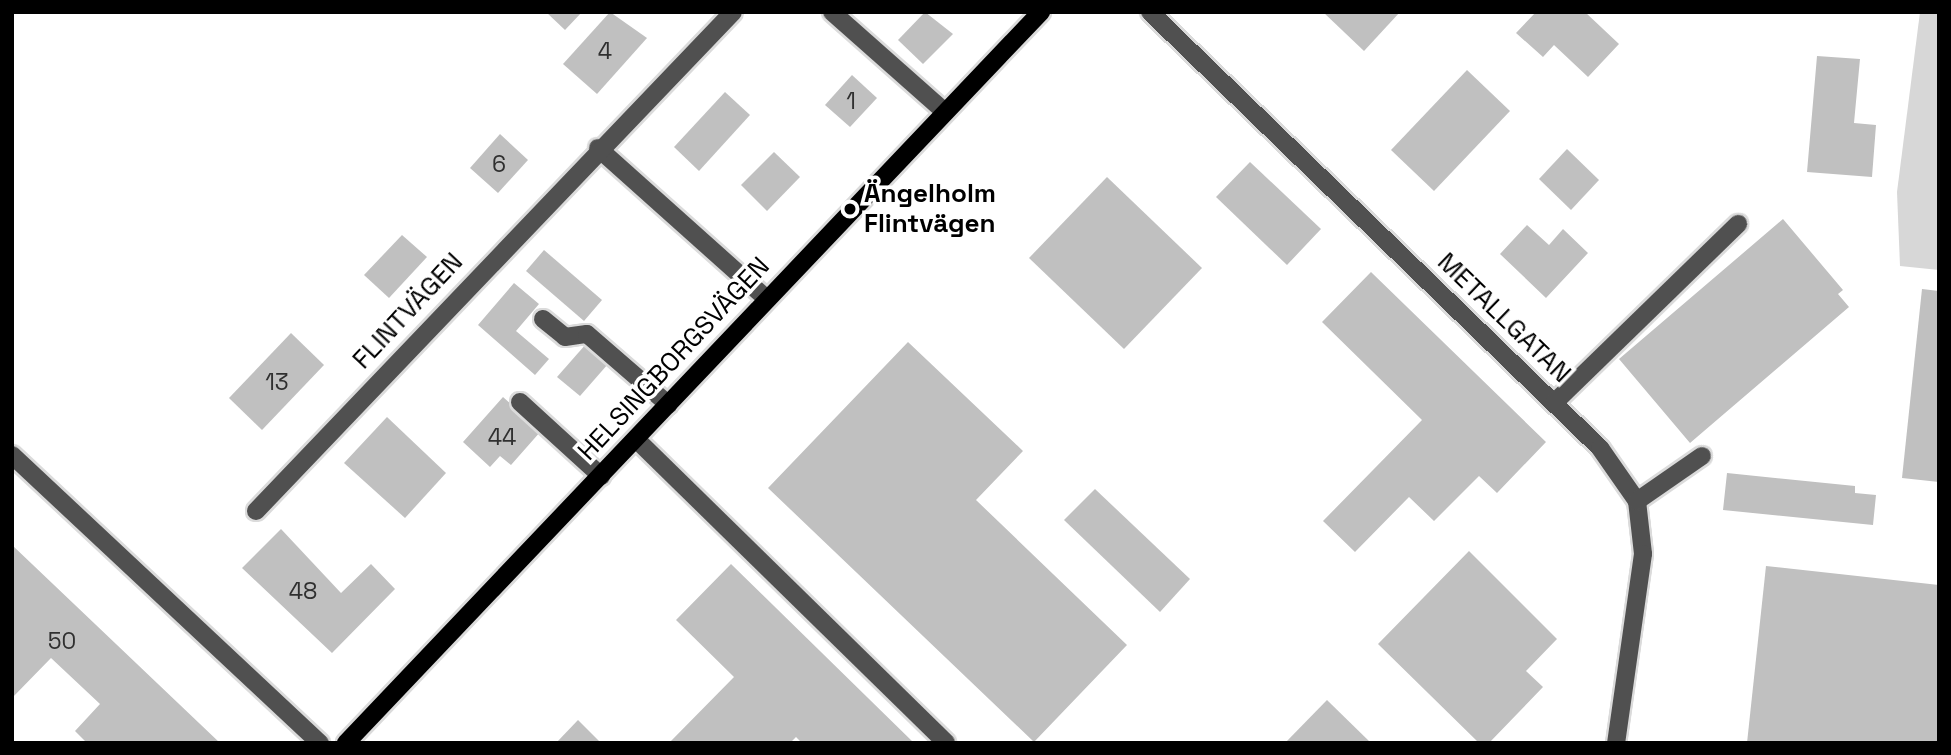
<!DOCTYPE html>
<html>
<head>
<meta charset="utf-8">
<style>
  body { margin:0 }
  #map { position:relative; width:1951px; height:755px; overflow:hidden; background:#fff; font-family:"Space Grotesk",sans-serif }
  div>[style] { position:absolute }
  .green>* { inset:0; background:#d7d7d7 }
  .building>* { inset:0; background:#c0c0c0 }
  .roads { filter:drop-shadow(2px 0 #dbdbdb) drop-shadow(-2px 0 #dbdbdb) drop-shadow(0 2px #dbdbdb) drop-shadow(0 -2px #dbdbdb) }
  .minor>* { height:18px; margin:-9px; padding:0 9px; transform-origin:9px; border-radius:9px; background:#505050 }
  .major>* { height:18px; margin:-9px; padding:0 9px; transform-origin:9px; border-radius:9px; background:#000 }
  .dots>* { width:19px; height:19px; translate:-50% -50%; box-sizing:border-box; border:4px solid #fff; border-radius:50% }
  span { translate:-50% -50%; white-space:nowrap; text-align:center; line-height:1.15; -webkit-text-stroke:7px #fff; paint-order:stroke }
  .number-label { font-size:23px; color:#303030 }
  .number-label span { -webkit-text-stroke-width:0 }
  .poi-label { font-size:26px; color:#000; font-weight:700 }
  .left { translate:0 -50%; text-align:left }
  .street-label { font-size:26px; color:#000 }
  .frame { position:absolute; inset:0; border:14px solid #000; pointer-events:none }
</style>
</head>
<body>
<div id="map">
  <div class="green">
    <div style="clip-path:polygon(1920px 12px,1939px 12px,1939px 270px,1900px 266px,1897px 192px)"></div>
  </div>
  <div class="building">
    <div style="clip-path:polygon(546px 12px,582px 12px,565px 30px)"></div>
    <div style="clip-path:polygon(610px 12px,647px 38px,597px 94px,563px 64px)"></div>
    <div style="clip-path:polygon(925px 12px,953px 34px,923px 64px,898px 40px)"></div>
    <div style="clip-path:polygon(1323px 12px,1400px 12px,1364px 51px)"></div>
    <div style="clip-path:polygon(1536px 12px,1585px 12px,1619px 44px,1588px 77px,1554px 45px,1543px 57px,1516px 33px)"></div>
    <div style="clip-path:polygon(1817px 56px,1860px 59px,1854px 123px,1876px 125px,1872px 177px,1807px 172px)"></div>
    <div style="clip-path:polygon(1467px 70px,1510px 111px,1434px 191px,1391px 150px)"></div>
    <div style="clip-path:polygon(852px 75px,877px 98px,850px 127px,825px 105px)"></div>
    <div style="clip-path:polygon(725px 92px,750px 115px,699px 171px,674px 147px)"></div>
    <div style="clip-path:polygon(500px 134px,528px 160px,498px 193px,470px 168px)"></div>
    <div style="clip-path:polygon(1567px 149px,1599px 180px,1571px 210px,1539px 179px)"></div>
    <div style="clip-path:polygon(774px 152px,800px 177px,767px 211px,741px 185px)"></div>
    <div style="clip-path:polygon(1250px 162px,1321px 229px,1287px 265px,1216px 197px)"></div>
    <div style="clip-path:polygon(1107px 177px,1202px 268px,1124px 349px,1029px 258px)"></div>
    <div style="clip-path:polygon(1783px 219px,1843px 290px,1838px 294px,1849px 307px,1690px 443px,1619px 359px)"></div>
    <div style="clip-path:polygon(1527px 225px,1549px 245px,1563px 229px,1588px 253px,1546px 298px,1500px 254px)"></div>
    <div style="clip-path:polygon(402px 235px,427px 257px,389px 298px,364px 275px)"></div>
    <div style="clip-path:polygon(544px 250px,602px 300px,584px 321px,526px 271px)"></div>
    <div style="clip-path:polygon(1371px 272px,1546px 442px,1497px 493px,1479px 476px,1434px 521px,1409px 497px,1355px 552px,1323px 521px,1422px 420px,1322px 322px)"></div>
    <div style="clip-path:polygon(514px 283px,539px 304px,516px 331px,549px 359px,535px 375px,478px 325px)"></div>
    <div style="clip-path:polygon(1922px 289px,1939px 291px,1939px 482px,1902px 478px)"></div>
    <div style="clip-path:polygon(291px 333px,324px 365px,262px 430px,229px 398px)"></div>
    <div style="clip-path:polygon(908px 342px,1023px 451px,976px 500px,1127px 645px,1034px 742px,768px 488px)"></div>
    <div style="clip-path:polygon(586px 344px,608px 364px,580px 396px,557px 377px)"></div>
    <div style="clip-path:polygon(503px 397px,541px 431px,511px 465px,500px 456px,490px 467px,463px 442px)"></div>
    <div style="clip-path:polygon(387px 417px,446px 473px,405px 518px,344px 463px)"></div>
    <div style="clip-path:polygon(1727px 473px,1855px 486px,1855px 493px,1876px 495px,1873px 525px,1723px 510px)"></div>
    <div style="clip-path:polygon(1095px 489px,1190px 579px,1160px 612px,1064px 520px)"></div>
    <div style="clip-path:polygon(281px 529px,341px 593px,371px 564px,395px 589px,332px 653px,242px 568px)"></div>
    <div style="clip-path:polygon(12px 545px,220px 743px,87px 743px,75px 731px,100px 704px,51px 658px,12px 698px)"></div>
    <div style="clip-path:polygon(1469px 551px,1557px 639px,1526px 671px,1543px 687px,1489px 743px,1479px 743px,1378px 644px)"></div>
    <div style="clip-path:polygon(731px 564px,914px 743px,802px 743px,796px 737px,790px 743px,669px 743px,734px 677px,676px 620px)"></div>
    <div style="clip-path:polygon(1766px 566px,1939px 585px,1939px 743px,1747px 743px)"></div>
    <div style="clip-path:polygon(1327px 700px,1371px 743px,1285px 743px)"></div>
    <div style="clip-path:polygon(578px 720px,601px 743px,556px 743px)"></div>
  </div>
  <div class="roads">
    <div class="minor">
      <div style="left:832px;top:12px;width:149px;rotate:41.5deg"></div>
      <div style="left:1150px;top:12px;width:627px;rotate:44.09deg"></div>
      <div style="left:1600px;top:448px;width:65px;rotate:55.1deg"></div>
      <div style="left:1637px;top:501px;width:53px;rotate:83.5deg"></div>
      <div style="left:1643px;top:554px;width:191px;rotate:98.1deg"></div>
      <div style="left:598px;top:148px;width:225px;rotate:41.8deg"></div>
      <div style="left:543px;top:319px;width:28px;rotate:39deg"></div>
      <div style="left:565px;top:337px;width:22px;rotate:-8deg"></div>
      <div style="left:587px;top:334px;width:108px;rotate:40.9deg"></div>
      <div style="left:520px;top:402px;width:110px;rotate:42.4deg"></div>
      <div style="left:1554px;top:403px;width:257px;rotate:-44.2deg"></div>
      <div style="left:636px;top:439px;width:434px;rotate:44.4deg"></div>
      <div style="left:12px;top:455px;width:422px;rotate:43.1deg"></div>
      <div style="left:1637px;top:501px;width:79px;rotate:-34.7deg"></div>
      <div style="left:256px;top:511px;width:690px;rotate:-46.29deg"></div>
    </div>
    <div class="major">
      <div style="left:346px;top:743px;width:1009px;rotate:-46.45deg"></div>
    </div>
  </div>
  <div class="dots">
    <div style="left:850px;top:209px;background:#000"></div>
  </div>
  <div class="number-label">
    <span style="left:605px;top:51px">4</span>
    <span style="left:851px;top:101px">1</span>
    <span style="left:499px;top:164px">6</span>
    <span style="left:277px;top:382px">13</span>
    <span style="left:502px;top:437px">44</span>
    <span style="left:303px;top:591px">48</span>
    <span style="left:62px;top:641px">50</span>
  </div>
  <div class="poi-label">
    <span class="left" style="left:864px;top:209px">Ängelholm<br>Flintvägen</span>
  </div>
  <div class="street-label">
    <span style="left:408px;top:311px;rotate:-47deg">FLINTVÄGEN</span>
    <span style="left:1504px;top:318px;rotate:44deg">METALLGATAN</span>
    <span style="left:674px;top:359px;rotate:-47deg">HELSINGBORGSVÄGEN</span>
  </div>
  <div class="frame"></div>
</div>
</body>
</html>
